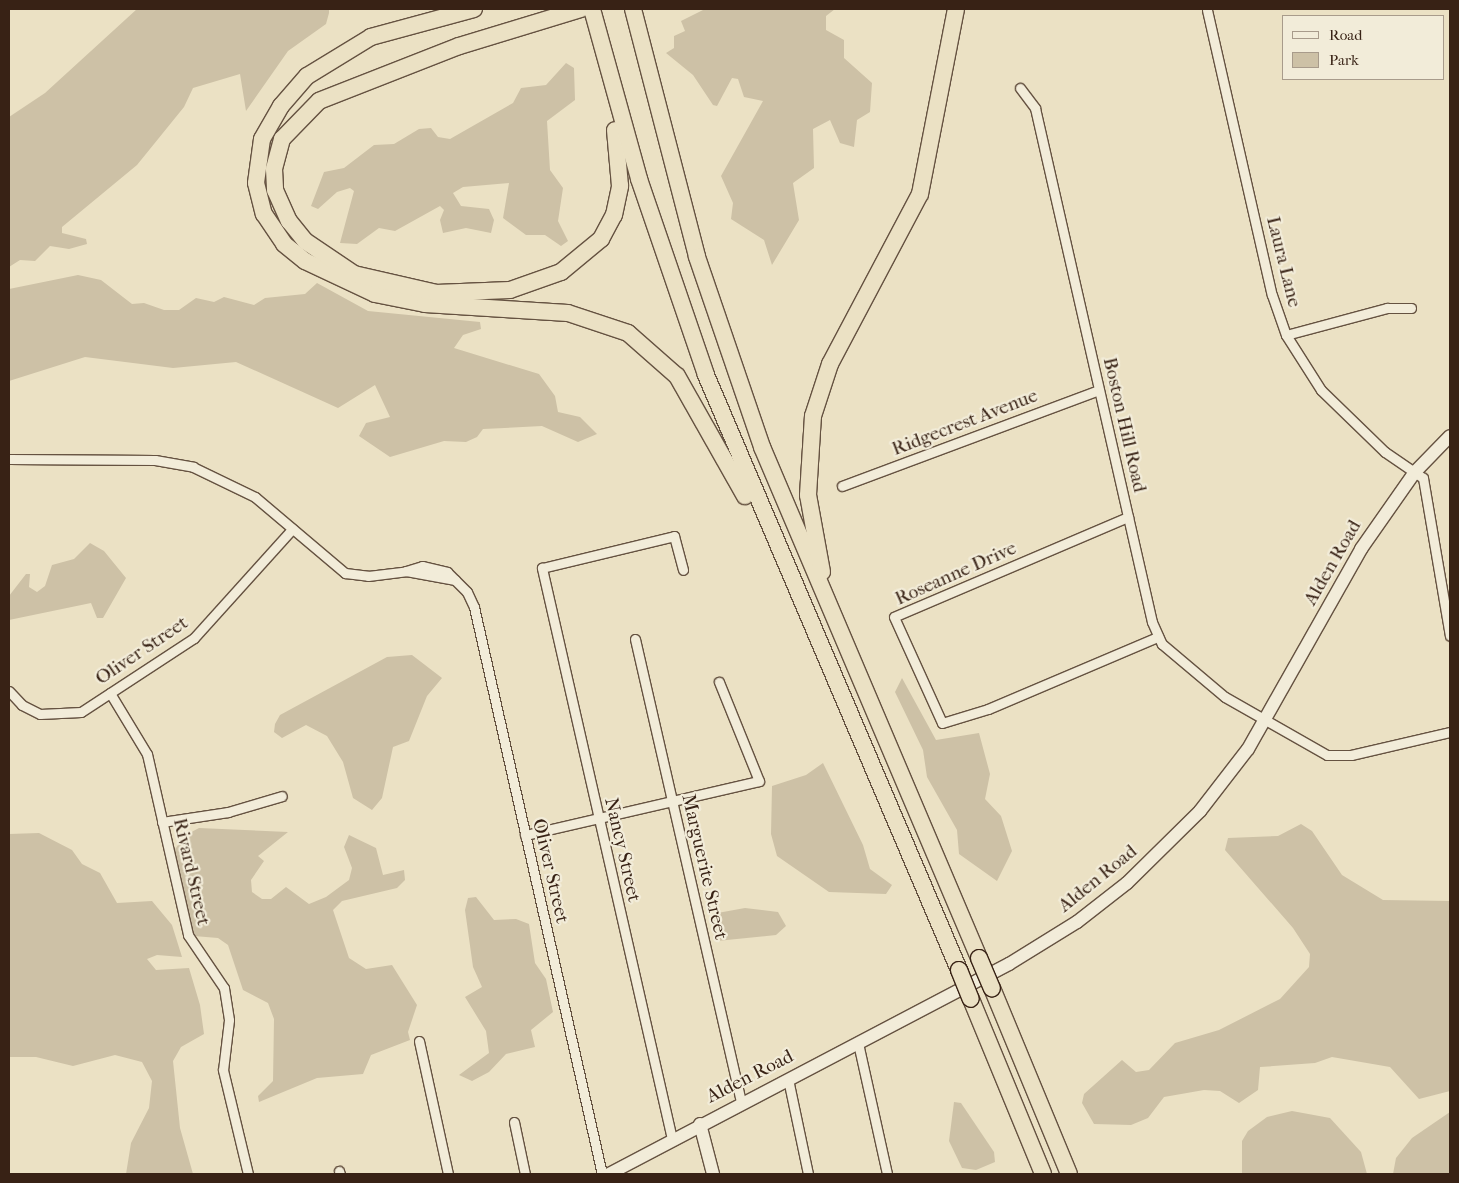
<!DOCTYPE html>
<html>
<head>
<meta charset="utf-8">
<style>
  body { margin:0 }
  #map { position:relative; width:1459px; height:1183px; overflow:hidden; background:#ebe1c4; font-family:"IM FELL French Canon",serif }
  div>[style] { position:absolute }
  .green>* { inset:0; background:#cdc1a6 }
  .roads { filter:drop-shadow(1px 0 #655241) drop-shadow(-1px 0 #655241) drop-shadow(0 1px #655241) drop-shadow(0 -1px #655241) }
  .minor>* { height:9px; margin:-4.5px; padding:0 4.5px; transform-origin:4.5px; border-radius:4.5px; background:#f2ecd9 }
  .secondary>* { height:12px; margin:-6px; padding:0 6px; transform-origin:6px; border-radius:6px; background:#f2ecd9 }
  .motorway>* { height:16px; margin:-8px; padding:0 8px; transform-origin:8px; border-radius:8px; background:#ebe1c4 }
  .bridges { filter:drop-shadow(1px 0 #382215) drop-shadow(-1px 0 #382215) drop-shadow(0 1px #382215) drop-shadow(0 -1px #382215) }
  .motorway-bridge>* { height:16px; margin:-8px; padding:0 8px; transform-origin:8px; border-radius:8px; background:#ebe1c4 }
  span { translate:-50% -50%; white-space:nowrap; text-align:center; line-height:1.15; -webkit-text-stroke:4.5px #f2ecd9; paint-order:stroke }
  .street-label { font-size:19px; color:#382215 }
  .frame { position:absolute; inset:0; border:10px solid #382215; pointer-events:none }
  .legend { position:absolute; left:1282px; top:15px; width:162px; height:65px; box-sizing:border-box; background:#f2ecd9; border:1px solid #a89b8b; margin:0; padding:6px 9px; list-style:none; font-size:15px; color:#382215 }
  .legend li { display:flex; align-items:center; gap:10px; height:25px }
  .legend b { width:25px; border:1px solid #a89b8b }
</style>
</head>
<body>
<div id="map">
  <div class="green">
    <div style="clip-path:polygon(137px 9px,329px 9px,329px 13px,326px 24px,288px 51px,246px 111px,240px 74px,193px 88px,184px 107px,137px 165px,62px 227px,62px 233px,86px 239px,87px 244px,69px 249px,50px 246px,35px 261px,20px 260px,9px 267px,9px 117px,45px 93px)"></div>
    <div style="clip-path:polygon(705px 9px,835px 9px,826px 16px,826px 30px,844px 40px,844px 58px,872px 83px,870px 112px,857px 120px,854px 147px,840px 143px,830px 120px,813px 129px,814px 168px,793px 183px,799px 220px,772px 265px,764px 240px,731px 219px,733px 203px,721px 176px,763px 101px,744px 97px,738px 79px,732px 78px,717px 106px,713px 105px,693px 75px,666px 53px,674px 48px,674px 36px,685px 31px,681px 21px)"></div>
    <div style="clip-path:polygon(566px 63px,574px 68px,575px 100px,547px 121px,550px 170px,563px 188px,558px 221px,568px 241px,561px 246px,545px 235px,526px 235px,503px 218px,509px 183px,463px 187px,453px 193px,461px 206px,489px 209px,494px 220px,491px 233px,466px 228px,443px 233px,440px 220px,444px 210px,440px 206px,395px 231px,379px 228px,357px 244px,340px 243px,354px 191px,350px 188px,337px 192px,318px 209px,311px 206px,324px 172px,344px 168px,374px 145px,394px 144px,419px 129px,431px 128px,438px 137px,450px 139px,513px 103px,521px 88px,546px 85px)"></div>
    <div style="clip-path:polygon(78px 275px,101px 280px,132px 304px,144px 303px,164px 310px,179px 310px,196px 298px,214px 302px,224px 297px,254px 305px,265px 298px,305px 294px,317px 283px,368px 311px,480px 322px,481px 329px,463px 335px,454px 348px,539px 374px,555px 396px,558px 412px,580px 417px,597px 434px,578px 442px,542px 426px,483px 429px,477px 437px,466px 442px,444px 441px,390px 457px,359px 436px,366px 423px,390px 417px,375px 385px,338px 408px,236px 362px,173px 368px,85px 357px,9px 381px,9px 289px)"></div>
    <div style="clip-path:polygon(90px 543px,104px 551px,126px 578px,103px 618px,97px 618px,91px 603px,9px 620px,9px 596px,26px 574px,30px 574px,29px 587px,37px 592px,45px 586px,52px 565px,74px 559px)"></div>
    <div style="clip-path:polygon(412px 655px,442px 678px,427px 696px,409px 741px,393px 747px,382px 798px,372px 810px,353px 798px,343px 762px,327px 736px,306px 725px,282px 738px,274px 732px,275px 724px,280px 715px,387px 657px)"></div>
    <div style="clip-path:polygon(902px 678px,936px 740px,979px 733px,990px 774px,985px 799px,1001px 816px,1012px 851px,997px 881px,959px 854px,957px 830px,927px 777px,923px 750px,895px 692px)"></div>
    <div style="clip-path:polygon(823px 763px,863px 845px,870px 869px,892px 885px,886px 894px,829px 892px,777px 856px,771px 834px,772px 786px,806px 775px)"></div>
    <div style="clip-path:polygon(1301px 824px,1312px 831px,1342px 875px,1383px 900px,1450px 901px,1450px 1091px,1419px 1099px,1390px 1067px,1332px 1057px,1315px 1063px,1260px 1067px,1258px 1090px,1239px 1103px,1220px 1091px,1204px 1090px,1164px 1097px,1148px 1118px,1131px 1125px,1094px 1124px,1082px 1103px,1084px 1094px,1122px 1060px,1136px 1072px,1149px 1070px,1175px 1043px,1219px 1030px,1280px 999px,1309px 967px,1310px 954px,1293px 928px,1225px 850px,1228px 838px,1278px 836px)"></div>
    <div style="clip-path:polygon(199px 828px,288px 832px,258px 856px,264px 861px,251px 880px,252px 892px,262px 899px,271px 899px,286px 887px,309px 904px,326px 897px,349px 880px,352px 868px,344px 847px,349px 835px,376px 848px,383px 875px,404px 870px,405px 880px,397px 888px,342px 901px,333px 910px,349px 958px,366px 969px,392px 965px,417px 1005px,408px 1032px,410px 1040px,371px 1055px,363px 1074px,317px 1078px,259px 1102px,258px 1096px,273px 1081px,274px 1019px,268px 1003px,243px 990px,228px 945px,218px 938px,194px 936px,177px 878px,172px 854px,184px 836px)"></div>
    <div style="clip-path:polygon(39px 833px,72px 850px,82px 864px,100px 873px,117px 903px,152px 901px,172px 925px,182px 957px,157px 955px,147px 959px,156px 970px,189px 968px,200px 1005px,204px 1034px,181px 1047px,173px 1061px,180px 1128px,193px 1174px,126px 1174px,131px 1143px,149px 1108px,152px 1081px,142px 1062px,115px 1055px,73px 1066px,36px 1057px,9px 1057px,9px 834px)"></div>
    <div style="clip-path:polygon(476px 897px,494px 920px,516px 919px,529px 924px,535px 963px,546px 979px,553px 1012px,531px 1030px,535px 1047px,506px 1054px,489px 1072px,472px 1081px,459px 1075px,489px 1053px,486px 1031px,465px 997px,482px 987px,473px 967px,465px 910px,468px 898px)"></div>
    <div style="clip-path:polygon(745px 908px,778px 912px,786px 926px,776px 935px,717px 941px,712px 914px)"></div>
    <div style="clip-path:polygon(954px 1102px,961px 1103px,994px 1152px,995px 1162px,976px 1170px,962px 1168px,949px 1141px)"></div>
    <div style="clip-path:polygon(1292px 1111px,1330px 1118px,1361px 1152px,1367px 1174px,1242px 1174px,1242px 1141px,1248px 1131px,1267px 1117px)"></div>
    <div style="clip-path:polygon(1450px 1112px,1450px 1174px,1393px 1174px,1396px 1158px,1412px 1138px)"></div>
  </div>
  <div class="roads">
    <div class="minor">
      <div style="left:1207px;top:10px;width:292px;rotate:77.2deg"></div>
      <div style="left:1272px;top:295px;width:42px;rotate:70.7deg"></div>
      <div style="left:1286px;top:335px;width:65px;rotate:57.5deg"></div>
      <div style="left:1321px;top:390px;width:89px;rotate:44.1deg"></div>
      <div style="left:1385px;top:452px;width:46px;rotate:34.4deg"></div>
      <div style="left:1423px;top:478px;width:160px;rotate:80.3deg"></div>
      <div style="left:1020px;top:88px;width:25px;rotate:53deg"></div>
      <div style="left:1035px;top:108px;width:527px;rotate:77.18deg"></div>
      <div style="left:1152px;top:622px;width:24px;rotate:66deg"></div>
      <div style="left:1162px;top:644px;width:82px;rotate:40.1deg"></div>
      <div style="left:1225px;top:697px;width:117px;rotate:29.6deg"></div>
      <div style="left:1327px;top:755px;width:24px"></div>
      <div style="left:1351px;top:755px;width:102px;rotate:-13.1deg"></div>
      <div style="left:1286px;top:335px;width:105px;rotate:-15deg"></div>
      <div style="left:1387px;top:308px;width:24px"></div>
      <div style="left:9px;top:459px;width:146px;rotate:0.4deg"></div>
      <div style="left:155px;top:460px;width:39px;rotate:10deg"></div>
      <div style="left:193px;top:467px;width:69px;rotate:25.8deg"></div>
      <div style="left:255px;top:497px;width:118px;rotate:40.2deg"></div>
      <div style="left:345px;top:573px;width:23px;rotate:7deg"></div>
      <div style="left:368px;top:576px;width:38px;rotate:-7deg"></div>
      <div style="left:406px;top:571px;width:50px;rotate:10.4deg"></div>
      <div style="left:842px;top:486px;width:274px;rotate:-20.5deg"></div>
      <div style="left:1128px;top:517px;width:254px;rotate:156.9deg"></div>
      <div style="left:894px;top:617px;width:116px;rotate:65.6deg"></div>
      <div style="left:942px;top:723px;width:48px;rotate:-16.9deg"></div>
      <div style="left:988px;top:709px;width:185px;rotate:-23deg"></div>
      <div style="left:406px;top:571px;width:17px;rotate:-17deg"></div>
      <div style="left:422px;top:566px;width:26px;rotate:13deg"></div>
      <div style="left:447px;top:572px;width:28px;rotate:45deg"></div>
      <div style="left:467px;top:592px;width:17px;rotate:65deg"></div>
      <div style="left:474px;top:607px;width:581px;rotate:77.28deg"></div>
      <div style="left:635px;top:639px;width:475px;rotate:77.1deg"></div>
      <div style="left:9px;top:691px;width:19px;rotate:47deg"></div>
      <div style="left:22px;top:705px;width:20px;rotate:27deg"></div>
      <div style="left:40px;top:714px;width:41px;rotate:-2.8deg"></div>
      <div style="left:81px;top:712px;width:135px;rotate:-33.2deg"></div>
      <div style="left:194px;top:638px;width:147px;rotate:-48deg"></div>
      <div style="left:110px;top:693px;width:71px;rotate:58.8deg"></div>
      <div style="left:147px;top:754px;width:186px;rotate:77.2deg"></div>
      <div style="left:188px;top:935px;width:64px;rotate:55.8deg"></div>
      <div style="left:224px;top:988px;width:32px;rotate:81deg"></div>
      <div style="left:229px;top:1020px;width:50px;rotate:96.8deg"></div>
      <div style="left:223px;top:1070px;width:107px;rotate:76.5deg"></div>
      <div style="left:162px;top:822px;width:67px;rotate:-8.6deg"></div>
      <div style="left:228px;top:812px;width:56px;rotate:-16.5deg"></div>
      <div style="left:525px;top:835px;width:240px;rotate:-13deg"></div>
      <div style="left:759px;top:781px;width:107px;rotate:-112deg"></div>
      <div style="left:419px;top:1041px;width:136px;rotate:77.7deg"></div>
      <div style="left:858px;top:1043px;width:134px;rotate:77.5deg"></div>
      <div style="left:788px;top:1079px;width:97px;rotate:78.1deg"></div>
      <div style="left:514px;top:1122px;width:53px;rotate:78.1deg"></div>
      <div style="left:672px;top:1139px;width:586px;rotate:-102.83deg"></div>
      <div style="left:542px;top:568px;width:136px;rotate:-13.6deg"></div>
      <div style="left:674px;top:536px;width:35px;rotate:75deg"></div>
      <div style="left:339px;top:1171px;width:3px;rotate:72deg"></div>
    </div>
    <div class="secondary">
      <div style="left:700px;top:1124px;width:52px;rotate:75.4deg"></div>
      <div style="left:609px;top:1174px;width:452px;rotate:-27.7deg"></div>
      <div style="left:1009px;top:964px;width:80px;rotate:-31.7deg"></div>
      <div style="left:1077px;top:922px;width:63px;rotate:-38deg"></div>
      <div style="left:1127px;top:883px;width:103px;rotate:-44.6deg"></div>
      <div style="left:1200px;top:811px;width:78px;rotate:-52.3deg"></div>
      <div style="left:1248px;top:749px;width:230px;rotate:-60.5deg"></div>
      <div style="left:1361px;top:549px;width:94px;rotate:-55deg"></div>
      <div style="left:1415px;top:472px;width:50px;rotate:-45.8deg"></div>
    </div>
    <div class="motorway">
      <div style="left:474px;top:9px;width:107px;rotate:164.8deg"></div>
      <div style="left:371px;top:37px;width:75px;rotate:148.6deg"></div>
      <div style="left:307px;top:76px;width:40px;rotate:131deg"></div>
      <div style="left:281px;top:106px;width:38px;rotate:120deg"></div>
      <div style="left:262px;top:139px;width:44px;rotate:97.8deg"></div>
      <div style="left:256px;top:183px;width:32px;rotate:76deg"></div>
      <div style="left:264px;top:214px;width:36px;rotate:56deg"></div>
      <div style="left:284px;top:244px;width:27px;rotate:39deg"></div>
      <div style="left:305px;top:261px;width:77px;rotate:25.2deg"></div>
      <div style="left:375px;top:294px;width:51px;rotate:11.3deg"></div>
      <div style="left:425px;top:304px;width:143px;rotate:3.6deg"></div>
      <div style="left:568px;top:313px;width:63px;rotate:18.4deg"></div>
      <div style="left:628px;top:333px;width:65px;rotate:41.3deg"></div>
      <div style="left:677px;top:376px;width:138px;rotate:60.5deg"></div>
      <div style="left:581px;top:9px;width:127px;rotate:163.1deg"></div>
      <div style="left:459px;top:46px;width:150px;rotate:158.6deg"></div>
      <div style="left:319px;top:101px;width:53px;rotate:134.2deg"></div>
      <div style="left:282px;top:139px;width:31px;rotate:105deg"></div>
      <div style="left:274px;top:169px;width:21px;rotate:87deg"></div>
      <div style="left:275px;top:190px;width:34px;rotate:66deg"></div>
      <div style="left:289px;top:221px;width:26px;rotate:51deg"></div>
      <div style="left:305px;top:241px;width:59px;rotate:34deg"></div>
      <div style="left:354px;top:274px;width:84px;rotate:13deg"></div>
      <div style="left:436px;top:293px;width:74px;rotate:-2.3deg"></div>
      <div style="left:510px;top:290px;width:54px;rotate:-19.4deg"></div>
      <div style="left:561px;top:272px;width:52px;rotate:-39.5deg"></div>
      <div style="left:601px;top:239px;width:27px;rotate:-62deg"></div>
      <div style="left:614px;top:215px;width:30px;rotate:-78deg"></div>
      <div style="left:620px;top:186px;width:56px;rotate:-95.1deg"></div>
      <div style="left:592px;top:9px;width:176px;rotate:74.5deg"></div>
      <div style="left:639px;top:179px;width:207px;rotate:71.1deg"></div>
      <div style="left:706px;top:375px;width:647px;rotate:66.96deg"></div>
      <div style="left:633px;top:9px;width:256px;rotate:75.5deg"></div>
      <div style="left:697px;top:257px;width:201px;rotate:71.1deg"></div>
      <div style="left:762px;top:447px;width:555px;rotate:66.99deg"></div>
      <div style="left:822px;top:572px;width:78px;rotate:-100.3deg"></div>
      <div style="left:808px;top:495px;width:79px;rotate:-86.4deg"></div>
      <div style="left:813px;top:416px;width:55px;rotate:-71.9deg"></div>
      <div style="left:830px;top:364px;width:192px;rotate:-62.1deg"></div>
      <div style="left:920px;top:194px;width:188px;rotate:-79deg"></div>
      <div style="left:992px;top:988px;width:201px;rotate:67.5deg"></div>
      <div style="left:971px;top:999px;width:189px;rotate:67.6deg"></div>
    </div>
  </div>
  <div class="bridges">
    <div class="motorway-bridge">
      <div style="left:979px;top:958px;width:33px;rotate:67deg"></div>
      <div style="left:959px;top:970px;width:31px;rotate:68deg"></div>
    </div>
  </div>
  <div class="street-label">
    <span style="left:1283px;top:262px;rotate:76deg">Laura Lane</span>
    <span style="left:965px;top:423px;rotate:-21deg">Ridgecrest Avenue</span>
    <span style="left:1124px;top:425px;rotate:77deg">Boston Hill Road</span>
    <span style="left:1333px;top:563px;rotate:-60deg">Alden Road</span>
    <span style="left:956px;top:574px;rotate:-24deg">Roseanne Drive</span>
    <span style="left:142px;top:651px;rotate:-34deg">Oliver Street</span>
    <span style="left:622px;top:850px;rotate:77deg">Nancy Street</span>
    <span style="left:704px;top:867px;rotate:77deg">Marguerite Street</span>
    <span style="left:550px;top:871px;rotate:77deg">Oliver Street</span>
    <span style="left:191px;top:872px;rotate:77deg">Rivard Street</span>
    <span style="left:1098px;top:879px;rotate:-39deg">Alden Road</span>
    <span style="left:750px;top:1077px;rotate:-27deg">Alden Road</span>
  </div>
  <div class="frame"></div>
  <ul class="legend">
  <li><b style="height:6px;background:#f2ecd9"></b>Road</li>
  <li><b style="height:14px;background:#cdc1a6"></b>Park</li>
  </ul>
</div>
</body>
</html>
